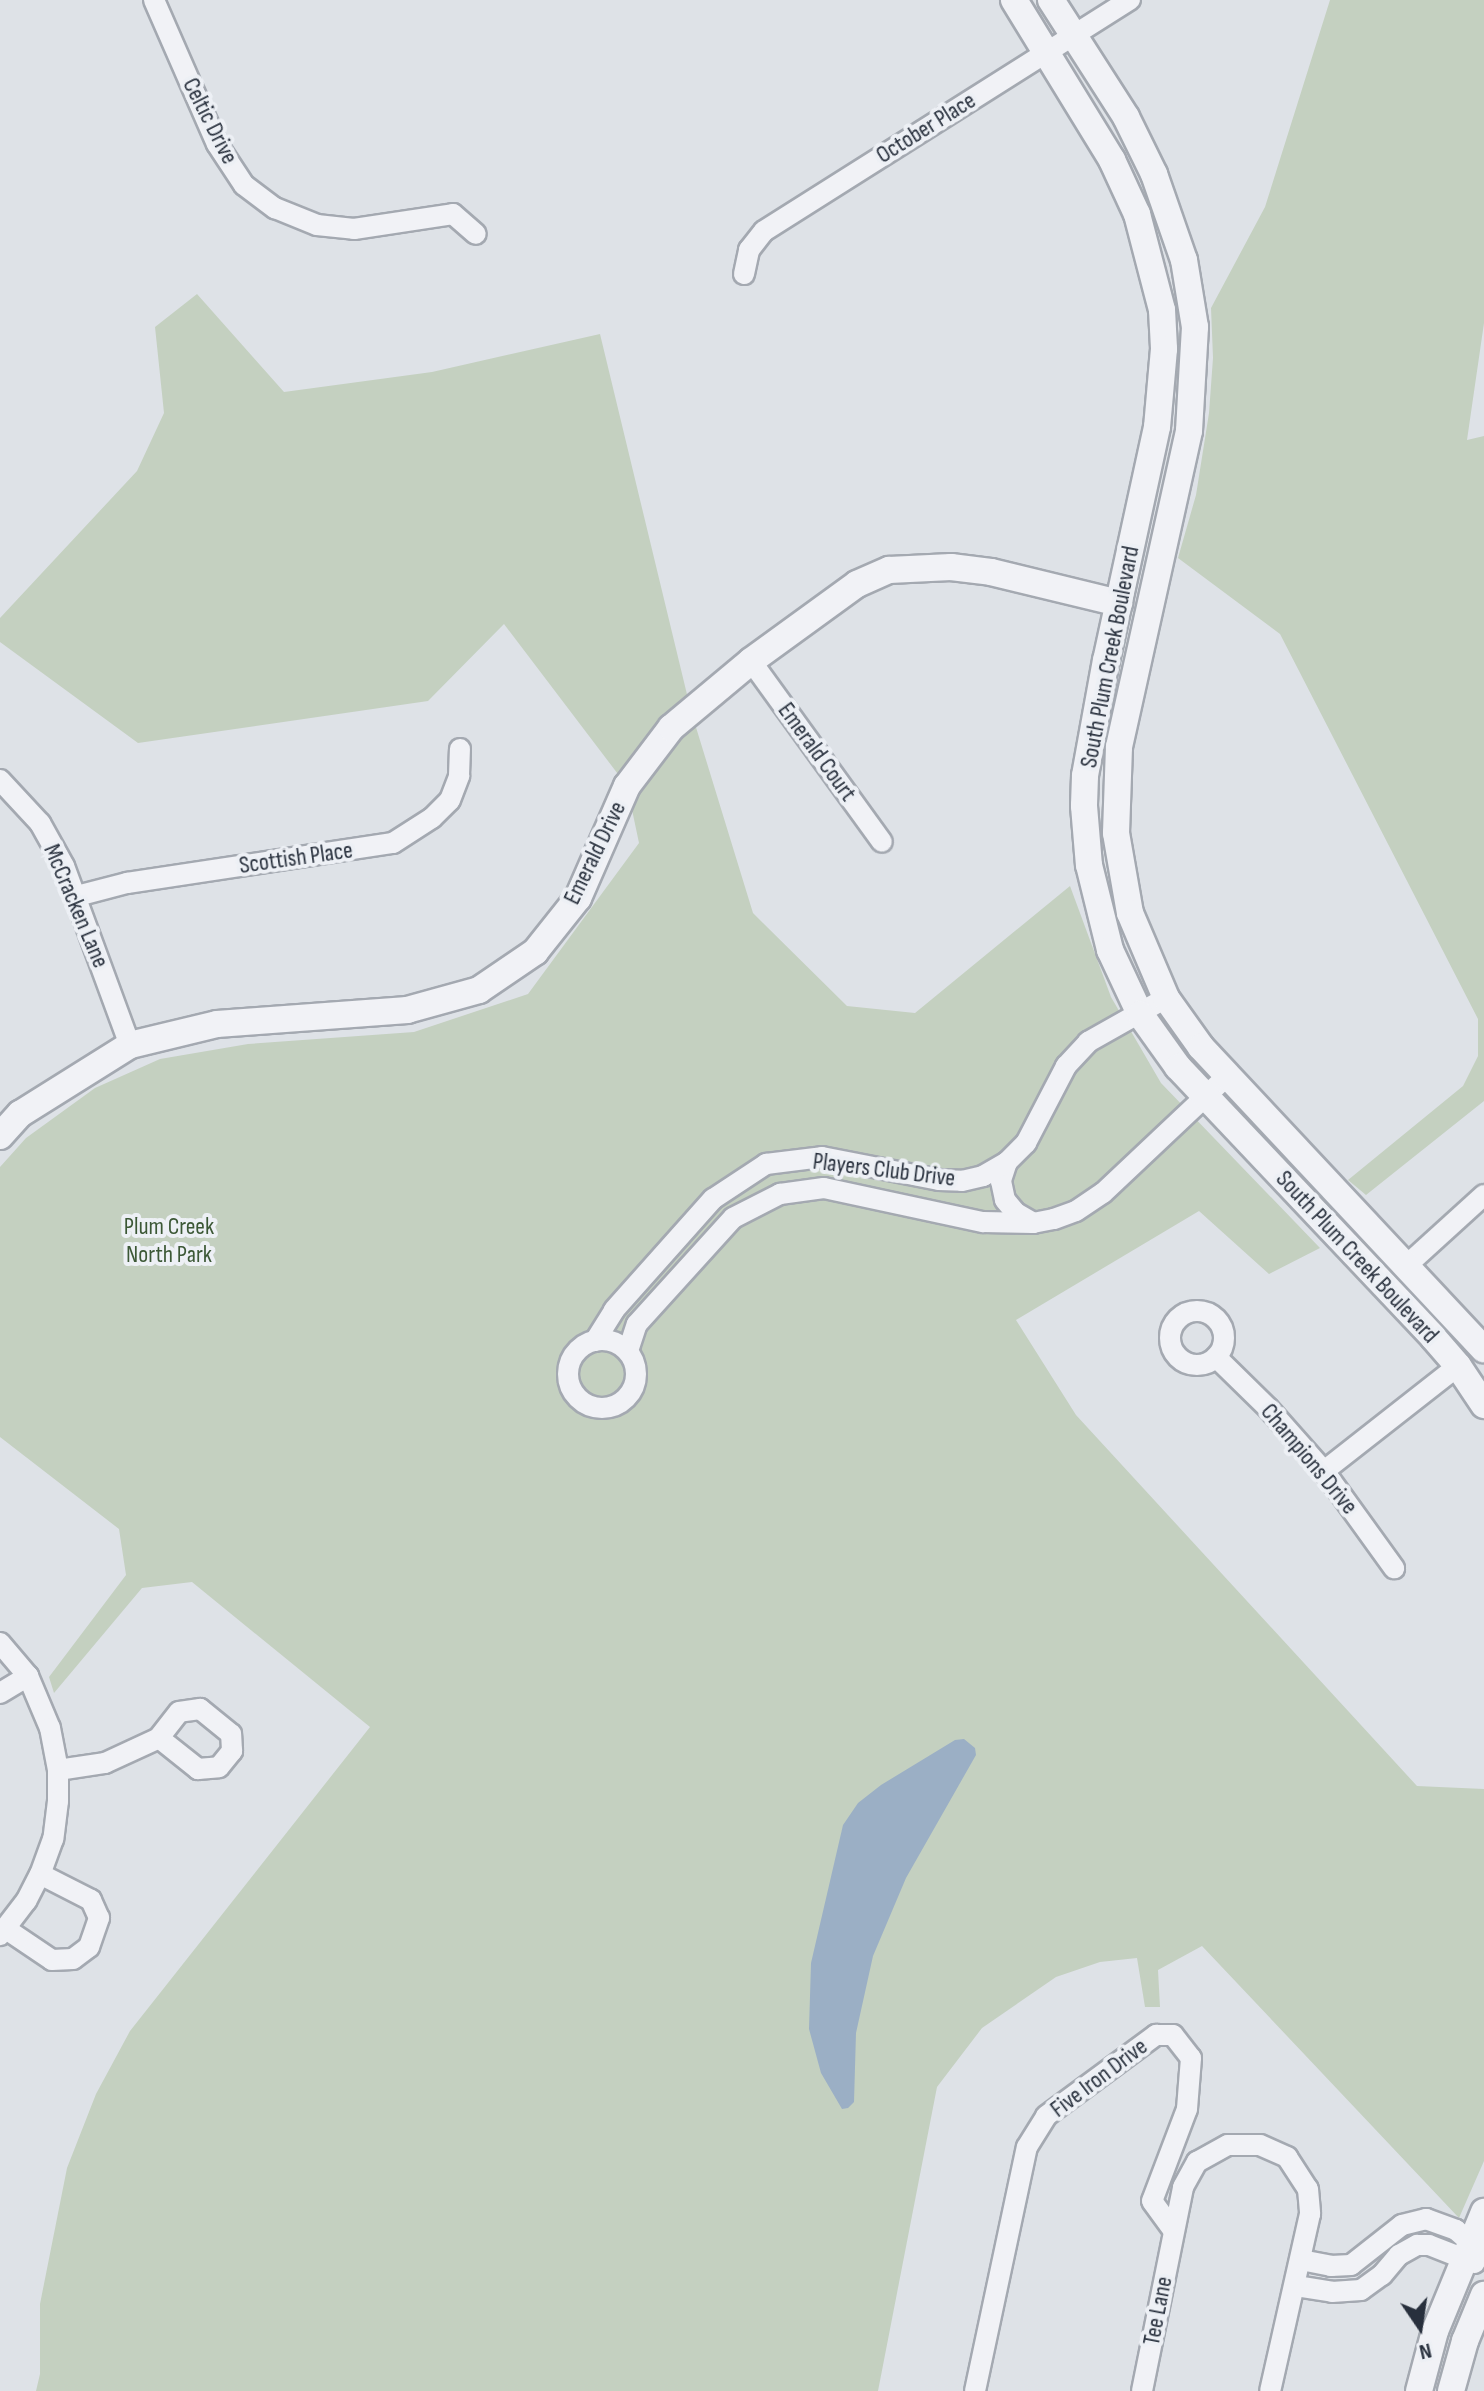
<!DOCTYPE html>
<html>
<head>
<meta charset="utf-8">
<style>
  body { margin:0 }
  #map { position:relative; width:1484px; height:2391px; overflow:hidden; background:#dee2e7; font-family:"Sofia Sans Condensed",sans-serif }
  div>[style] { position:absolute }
  .green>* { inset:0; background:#c4d0c0 }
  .water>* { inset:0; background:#9bafc5 }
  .roads { filter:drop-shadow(2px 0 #a4a9b1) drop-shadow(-2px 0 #a4a9b1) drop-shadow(0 2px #a4a9b1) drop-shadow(0 -2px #a4a9b1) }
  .minor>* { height:20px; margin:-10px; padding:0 10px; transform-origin:10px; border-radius:10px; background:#f1f2f6 }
  .minor>.ring { margin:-10px; padding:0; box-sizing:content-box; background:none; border:20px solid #f1f2f6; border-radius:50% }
  .tertiary>* { height:26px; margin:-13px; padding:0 13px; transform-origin:13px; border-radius:13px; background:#f1f2f6 }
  span { translate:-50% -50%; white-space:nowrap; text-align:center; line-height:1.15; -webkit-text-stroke:8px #edf0f5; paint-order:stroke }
  .street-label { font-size:24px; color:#28303d }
  .park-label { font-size:24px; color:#3c5836 }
  .north { position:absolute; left:1380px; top:2287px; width:80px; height:80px; -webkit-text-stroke:6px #edf0f5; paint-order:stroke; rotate:167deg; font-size:22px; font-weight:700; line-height:32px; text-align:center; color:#28303d }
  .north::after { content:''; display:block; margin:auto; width:28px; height:36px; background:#28303d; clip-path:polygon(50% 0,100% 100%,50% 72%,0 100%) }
</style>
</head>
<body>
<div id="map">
  <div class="green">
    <div style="clip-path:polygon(1330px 0,1484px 0,1484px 323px,1467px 440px,1484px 436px,1484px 1101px,1366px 1195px,1348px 1180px,1463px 1086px,1478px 1056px,1478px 1019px,1280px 634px,1178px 558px,1196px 495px,1209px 413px,1213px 358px,1211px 308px,1265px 207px)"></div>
    <div style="clip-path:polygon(197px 294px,284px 392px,432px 372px,600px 334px,691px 711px,753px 913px,847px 1006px,915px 1013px,1070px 886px,1111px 997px,1161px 1083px,1320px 1248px,1269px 1274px,1199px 1211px,1016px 1320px,1076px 1415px,1417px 1786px,1484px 1789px,1484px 2161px,1459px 2218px,1202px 1946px,1158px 1970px,1160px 2007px,1145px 2007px,1137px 1958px,1100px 1962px,1056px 1977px,982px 2028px,937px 2087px,878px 2391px,36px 2391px,40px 2374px,40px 2304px,67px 2168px,96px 2094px,130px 2031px,370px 1727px,192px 1582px,142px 1588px,54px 1693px,49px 1677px,126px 1575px,119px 1529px,0 1437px,0 1167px,26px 1138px,95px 1088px,160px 1059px,248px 1044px,414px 1032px,528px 994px,639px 843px,627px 786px,504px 624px,428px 701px,138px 743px,0 642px,0 618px,137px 471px,164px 413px,155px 327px)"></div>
  </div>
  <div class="water">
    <div style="clip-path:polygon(964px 1739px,975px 1748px,976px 1755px,906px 1878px,873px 1956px,856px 2033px,854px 2102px,848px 2108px,842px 2109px,821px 2073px,809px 2029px,811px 1963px,843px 1825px,858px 1803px,881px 1785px,955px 1740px)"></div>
  </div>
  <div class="roads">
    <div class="minor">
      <div style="left:154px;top:0;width:157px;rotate:66.4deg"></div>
      <div style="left:217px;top:144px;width:49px;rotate:56.6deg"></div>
      <div style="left:244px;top:185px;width:39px;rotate:37deg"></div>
      <div style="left:275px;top:208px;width:45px;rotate:22deg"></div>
      <div style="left:317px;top:225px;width:37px;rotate:6deg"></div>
      <div style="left:354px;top:229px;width:100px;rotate:-8.6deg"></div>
      <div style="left:453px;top:214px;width:30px;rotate:41deg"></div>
      <div style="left:744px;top:274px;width:25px;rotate:-78deg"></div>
      <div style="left:749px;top:250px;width:24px;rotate:-52deg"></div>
      <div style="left:764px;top:231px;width:433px;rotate:-32.3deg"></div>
      <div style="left:751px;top:661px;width:223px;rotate:54.1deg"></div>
      <div style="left:0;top:780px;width:59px;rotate:47.1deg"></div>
      <div style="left:40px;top:823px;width:49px;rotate:60.8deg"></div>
      <div style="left:64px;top:866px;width:191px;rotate:69.8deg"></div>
      <div style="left:77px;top:896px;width:52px;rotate:-14.6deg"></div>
      <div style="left:127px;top:883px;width:269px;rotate:-8.6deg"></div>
      <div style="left:393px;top:843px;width:46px;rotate:-32.7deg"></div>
      <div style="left:432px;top:818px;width:25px;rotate:-45deg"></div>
      <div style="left:450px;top:800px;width:26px;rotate:-69deg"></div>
      <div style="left:459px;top:776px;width:27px;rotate:-88deg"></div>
      <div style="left:1007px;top:1162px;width:20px;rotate:108deg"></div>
      <div style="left:1001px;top:1181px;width:19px;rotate:78deg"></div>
      <div style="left:1005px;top:1200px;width:17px;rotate:50deg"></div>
      <div style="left:1016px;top:1213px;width:20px;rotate:30deg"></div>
      <div style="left:1407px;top:1265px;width:104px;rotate:-42.3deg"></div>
      <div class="ring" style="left:1170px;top:1311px;width:34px;height:34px"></div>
      <div class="ring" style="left:568px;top:1340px;width:48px;height:48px"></div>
      <div style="left:595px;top:1341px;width:36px;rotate:-58deg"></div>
      <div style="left:614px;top:1310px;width:149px;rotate:-48.3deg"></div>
      <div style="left:713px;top:1199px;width:64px;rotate:-33.4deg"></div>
      <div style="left:766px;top:1164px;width:56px;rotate:-7.1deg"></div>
      <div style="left:822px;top:1157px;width:119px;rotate:11.1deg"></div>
      <div style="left:939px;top:1180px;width:23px;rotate:2deg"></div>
      <div style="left:962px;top:1181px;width:22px;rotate:-13deg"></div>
      <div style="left:983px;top:1176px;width:28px;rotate:-30deg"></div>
      <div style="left:1007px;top:1162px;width:27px;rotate:-45deg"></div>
      <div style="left:1026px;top:1143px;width:87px;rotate:-62.5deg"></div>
      <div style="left:1066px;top:1066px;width:33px;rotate:-47deg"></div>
      <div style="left:1088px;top:1042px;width:90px;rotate:-29.4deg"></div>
      <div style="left:628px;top:1351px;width:28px;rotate:-72deg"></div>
      <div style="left:637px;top:1324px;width:143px;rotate:-47.8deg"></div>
      <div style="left:733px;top:1218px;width:53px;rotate:-27.1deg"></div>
      <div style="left:780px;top:1194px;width:44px;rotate:-7.8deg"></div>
      <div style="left:824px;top:1188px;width:163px;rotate:12.1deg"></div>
      <div style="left:983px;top:1222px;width:50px;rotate:1.1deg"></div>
      <div style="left:1033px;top:1223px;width:21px;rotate:-11deg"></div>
      <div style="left:1054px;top:1219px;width:23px;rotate:-20deg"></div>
      <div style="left:1076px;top:1211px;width:32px;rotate:-34deg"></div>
      <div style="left:1103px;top:1193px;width:172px;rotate:-43.3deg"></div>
      <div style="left:1216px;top:1357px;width:73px;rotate:44.4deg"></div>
      <div style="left:1268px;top:1408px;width:84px;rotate:48.4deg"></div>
      <div style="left:1324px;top:1471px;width:120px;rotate:54.2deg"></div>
      <div style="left:1324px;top:1471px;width:170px;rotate:-38.1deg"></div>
      <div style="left:0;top:1643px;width:43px;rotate:49.7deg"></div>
      <div style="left:28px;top:1676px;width:56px;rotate:67.1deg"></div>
      <div style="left:50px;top:1728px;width:43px;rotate:79.2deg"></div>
      <div style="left:58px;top:1770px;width:31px;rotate:90deg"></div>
      <div style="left:58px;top:1801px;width:38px;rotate:97deg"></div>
      <div style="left:53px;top:1839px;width:37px;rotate:110deg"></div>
      <div style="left:40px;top:1874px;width:30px;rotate:117deg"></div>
      <div style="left:26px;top:1901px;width:43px;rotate:127.4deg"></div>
      <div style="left:0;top:1693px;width:33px;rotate:-31deg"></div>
      <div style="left:58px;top:1770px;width:48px;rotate:-8.5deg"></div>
      <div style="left:105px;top:1763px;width:60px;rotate:-24.8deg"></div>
      <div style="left:159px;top:1738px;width:50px;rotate:38.5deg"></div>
      <div style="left:198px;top:1769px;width:21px;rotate:-5deg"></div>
      <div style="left:219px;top:1767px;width:21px;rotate:-51deg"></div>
      <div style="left:232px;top:1751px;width:17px;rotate:-93deg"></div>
      <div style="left:231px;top:1734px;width:40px;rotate:-141deg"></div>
      <div style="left:200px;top:1709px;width:21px;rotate:172deg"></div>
      <div style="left:179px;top:1712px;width:33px;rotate:128deg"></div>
      <div style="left:6px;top:1929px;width:55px;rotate:34deg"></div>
      <div style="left:52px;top:1960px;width:21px;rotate:-3deg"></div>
      <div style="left:73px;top:1959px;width:20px;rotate:-37deg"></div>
      <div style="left:89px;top:1947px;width:31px;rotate:-71deg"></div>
      <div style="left:99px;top:1918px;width:20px;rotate:-114deg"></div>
      <div style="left:91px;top:1900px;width:57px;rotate:-153deg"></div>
      <div style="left:1301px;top:2260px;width:31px;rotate:11deg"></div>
      <div style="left:1331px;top:2266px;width:20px;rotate:-3deg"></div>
      <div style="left:1351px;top:2265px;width:65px;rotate:-38.1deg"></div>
      <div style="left:1402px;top:2225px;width:25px;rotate:-14deg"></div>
      <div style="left:1426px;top:2219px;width:32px;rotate:20deg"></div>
      <div style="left:1456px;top:2230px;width:37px;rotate:41deg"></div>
      <div style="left:1296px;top:2286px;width:36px;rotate:9deg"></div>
      <div style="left:1332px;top:2292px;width:29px;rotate:-4deg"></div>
      <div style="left:1361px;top:2290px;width:26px;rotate:-36deg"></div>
      <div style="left:1382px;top:2275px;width:26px;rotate:-50deg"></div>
      <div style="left:1399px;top:2255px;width:21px;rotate:-29deg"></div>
      <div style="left:1417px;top:2245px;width:12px"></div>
      <div style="left:1429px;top:2245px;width:49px;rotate:21.4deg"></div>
      <div style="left:975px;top:2391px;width:249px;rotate:-78deg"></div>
      <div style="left:1027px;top:2147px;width:36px;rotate:-58deg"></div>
      <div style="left:1046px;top:2116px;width:137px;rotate:-36.4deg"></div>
      <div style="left:1156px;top:2035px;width:17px"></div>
      <div style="left:1173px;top:2035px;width:29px;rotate:52deg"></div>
      <div style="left:1191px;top:2058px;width:51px;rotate:94.5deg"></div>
      <div style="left:1187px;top:2109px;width:98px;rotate:110.8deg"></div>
      <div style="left:1152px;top:2201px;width:36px;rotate:54deg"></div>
      <div style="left:1142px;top:2391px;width:208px;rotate:-78.6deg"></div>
      <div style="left:1183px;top:2187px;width:29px;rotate:-61deg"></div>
      <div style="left:1197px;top:2162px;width:35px;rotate:-29deg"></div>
      <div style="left:1228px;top:2145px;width:32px"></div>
      <div style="left:1260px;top:2145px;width:30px;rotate:24deg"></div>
      <div style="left:1287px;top:2157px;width:38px;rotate:57deg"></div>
      <div style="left:1308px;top:2189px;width:25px;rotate:85deg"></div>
      <div style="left:1310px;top:2214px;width:181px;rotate:102.7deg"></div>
    </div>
    <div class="tertiary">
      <div style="left:1014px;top:0;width:188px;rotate:58.5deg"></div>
      <div style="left:1112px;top:160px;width:60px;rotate:65.2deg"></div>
      <div style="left:1137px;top:214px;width:99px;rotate:75.4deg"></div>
      <div style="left:1162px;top:310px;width:39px;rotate:87deg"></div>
      <div style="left:1164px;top:349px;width:78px;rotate:95.1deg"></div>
      <div style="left:1157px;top:427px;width:239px;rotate:102.3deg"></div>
      <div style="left:1106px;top:660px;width:118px;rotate:100.3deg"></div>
      <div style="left:1085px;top:776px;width:30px;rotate:92deg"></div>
      <div style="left:1084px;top:806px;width:59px;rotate:85.2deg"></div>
      <div style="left:1089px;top:865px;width:88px;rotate:76.1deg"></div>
      <div style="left:1110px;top:950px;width:71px;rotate:64.9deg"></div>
      <div style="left:1140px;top:1014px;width:65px;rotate:54.4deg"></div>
      <div style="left:1178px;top:1067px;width:371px;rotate:46.6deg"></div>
      <div style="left:1433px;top:1337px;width:38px;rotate:49deg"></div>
      <div style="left:1458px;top:1366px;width:47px;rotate:56.3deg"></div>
      <div style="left:1051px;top:0;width:139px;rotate:57.3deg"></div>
      <div style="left:1126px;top:117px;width:64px;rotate:63.8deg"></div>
      <div style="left:1154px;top:174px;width:91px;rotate:70.8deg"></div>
      <div style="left:1184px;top:260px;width:68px;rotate:80.7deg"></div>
      <div style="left:1195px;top:327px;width:104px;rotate:93.3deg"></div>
      <div style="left:1189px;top:431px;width:324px;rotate:102.5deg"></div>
      <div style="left:1119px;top:747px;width:86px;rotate:92deg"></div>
      <div style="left:1116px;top:833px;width:81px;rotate:80.1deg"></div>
      <div style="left:1130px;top:913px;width:92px;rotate:67deg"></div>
      <div style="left:1166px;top:998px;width:60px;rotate:54.5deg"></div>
      <div style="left:1201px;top:1047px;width:414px;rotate:46.9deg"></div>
      <div style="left:0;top:1136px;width:30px;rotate:-48deg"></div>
      <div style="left:20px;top:1114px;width:130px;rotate:-32.1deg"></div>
      <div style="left:130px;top:1045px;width:89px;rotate:-13.6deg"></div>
      <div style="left:217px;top:1024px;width:191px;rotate:-4.2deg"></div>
      <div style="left:407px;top:1010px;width:75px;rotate:-15.5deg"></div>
      <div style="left:479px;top:990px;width:68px;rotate:-34.2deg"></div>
      <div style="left:535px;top:952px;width:69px;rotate:-51.5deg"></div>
      <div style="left:578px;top:898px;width:122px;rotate:-66.4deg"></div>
      <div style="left:627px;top:786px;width:73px;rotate:-52.8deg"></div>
      <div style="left:671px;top:728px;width:104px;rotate:-39.9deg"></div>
      <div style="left:751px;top:661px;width:131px;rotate:-36deg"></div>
      <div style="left:857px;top:584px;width:35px;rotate:-24deg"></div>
      <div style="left:889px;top:570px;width:62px;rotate:-2.8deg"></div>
      <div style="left:951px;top:567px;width:40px;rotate:7.1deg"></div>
      <div style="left:991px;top:572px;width:132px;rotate:13.6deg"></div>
      <div style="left:1419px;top:2391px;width:62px;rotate:-75.1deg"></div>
      <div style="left:1435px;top:2331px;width:129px;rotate:-67.6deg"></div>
      <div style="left:1451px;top:2391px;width:52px;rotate:-74.4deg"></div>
      <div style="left:1465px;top:2341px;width:50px;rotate:-67.6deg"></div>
    </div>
  </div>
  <div class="street-label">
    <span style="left:210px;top:121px;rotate:63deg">Celtic Drive</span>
    <span style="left:926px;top:128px;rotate:-32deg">October Place</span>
    <span style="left:1110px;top:657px;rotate:-79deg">South Plum Creek Boulevard</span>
    <span style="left:817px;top:752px;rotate:54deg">Emerald Court</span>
    <span style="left:595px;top:853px;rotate:-64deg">Emerald Drive</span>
    <span style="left:296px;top:858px;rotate:-8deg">Scottish Place</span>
    <span style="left:76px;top:906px;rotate:67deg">McCracken Lane</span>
    <span style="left:884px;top:1170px;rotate:7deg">Players Club Drive</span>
    <span style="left:1357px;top:1257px;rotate:47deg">South Plum Creek Boulevard</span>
    <span style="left:1309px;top:1459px;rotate:50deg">Champions Drive</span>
    <span style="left:1099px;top:2078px;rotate:-37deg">Five Iron Drive</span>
    <span style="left:1158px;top:2311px;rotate:-79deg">Tee Lane</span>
  </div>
  <div class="park-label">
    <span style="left:169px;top:1241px">Plum Creek<br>North Park</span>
  </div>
  <div class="north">N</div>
</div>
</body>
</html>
